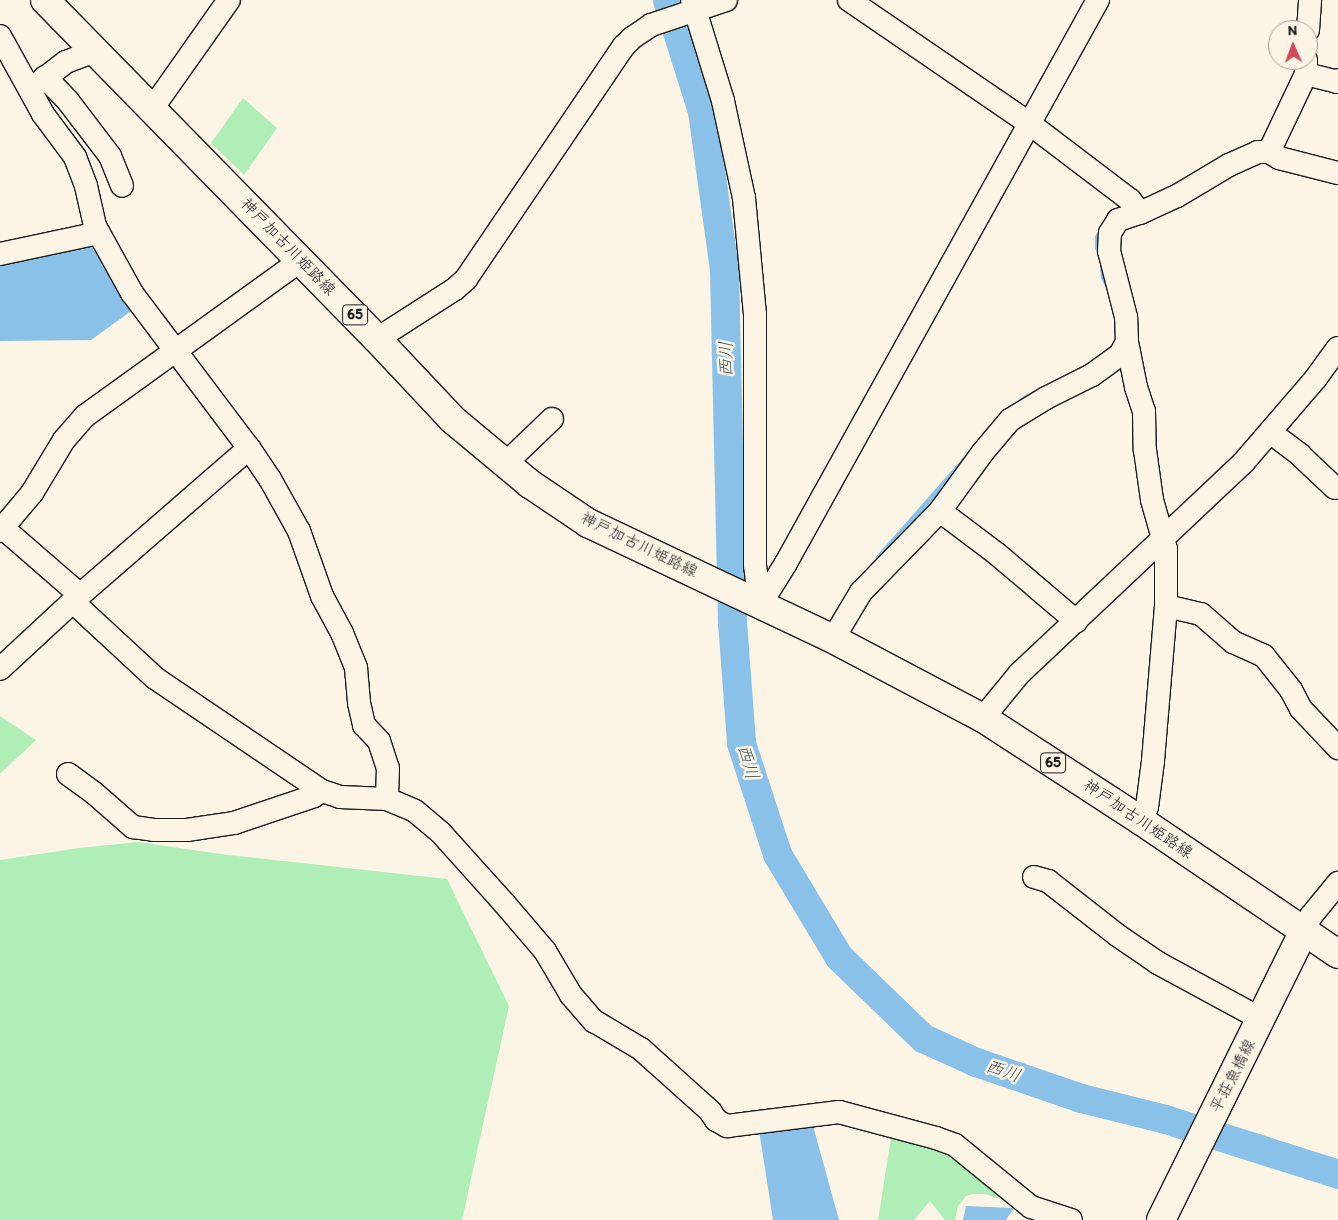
<!DOCTYPE html>
<html>
<head>
<meta charset="utf-8">
<style>
  body { margin:0 }
  #map { position:relative; width:1338px; height:1220px; overflow:hidden; background:#fcf5e5; font-family:Itim,"Klee One",sans-serif }
  div>[style] { position:absolute }
  .green>* { inset:0; background:#afefb7 }
  .water>* { inset:0; background:#8ac1e8 }
  .stream>* { height:5px; margin:-2.5px; padding:0 2.5px; transform-origin:2.5px; border-radius:2.5px; background:#8ac1e8 }
  .river>* { height:29px; margin:-14.5px; padding:0 14.5px; transform-origin:14.5px; border-radius:14.5px; background:#8ac1e8 }
  .roads { filter:drop-shadow(1px 0 #1c1c1c) drop-shadow(-1px 0 #1c1c1c) drop-shadow(0 1px #1c1c1c) drop-shadow(0 -1px #1c1c1c) }
  .minor>* { height:22px; margin:-11px; padding:0 11px; transform-origin:11px; border-radius:11px; background:#fcf5e5 }
  .major>* { height:28px; margin:-14px; padding:0 14px; transform-origin:14px; border-radius:14px; background:#fcf5e5 }
  span { translate:-50% -50%; white-space:nowrap; text-align:center; line-height:1.15; -webkit-text-stroke:5px #fcf5e5; paint-order:stroke }
  .shield-label span { padding:1px 4px; background:#fcf5e5; border:1px solid; border-radius:4px; -webkit-text-stroke-width:0 }
  .shield-label { font-size:15px; color:#1c1c1c; font-weight:700 }
  .street-label { font-size:16px; color:#1c1c1c }
  .water-label { font-size:18px; color:#425663; font-style:italic }
  .north { position:absolute; left:1268px; top:20px; width:50px; height:50px; box-sizing:border-box; background:#fcf5e5; border:1px solid #a29e95; border-radius:50%; rotate:358deg; font-size:14px; font-weight:700; line-height:20px; text-align:center; color:#1c1c1c }
  .north::after { content:''; display:block; margin:auto; width:18px; height:22px; background:#d1495b; clip-path:polygon(50% 0,100% 100%,50% 72%,0 100%) }
</style>
</head>
<body>
<div id="map">
  <div class="green">
    <div style="clip-path:polygon(243px 98px,277px 128px,244px 175px,211px 143px)"></div>
    <div style="clip-path:polygon(0 716px,36px 740px,0 774px)"></div>
    <div style="clip-path:polygon(138px 842px,228px 855px,447px 879px,509px 1006px,462px 1220px,0 1220px,0 860px,79px 848px)"></div>
    <div style="clip-path:polygon(892px 1132px,943px 1149px,1006px 1196px,995px 1198px,986px 1194px,973px 1194px,966px 1196px,958px 1206px,955px 1220px,945px 1220px,930px 1201px,914px 1220px,878px 1220px)"></div>
  </div>
  <div class="water">
    <div style="clip-path:polygon(98px 242px,134px 309px,91px 340px,0 341px,0 262px)"></div>
    <div style="clip-path:polygon(813px 1126px,839px 1220px,773px 1220px,759px 1130px)"></div>
    <div style="clip-path:polygon(966px 1206px,1014px 1208px,1006px 1220px,963px 1220px)"></div>
  </div>
  <div class="stream">
    <div style="left:1100px;top:256px;width:9px;rotate:-108deg"></div>
    <div style="left:1097px;top:247px;width:10px;rotate:-90deg"></div>
    <div style="left:1097px;top:237px;width:15px;rotate:-62deg"></div>
    <div style="left:1102px;top:264px;width:13px;rotate:86deg"></div>
    <div style="left:1103px;top:277px;width:11px;rotate:63deg"></div>
    <div style="left:1021px;top:400px;width:18px;rotate:-29deg"></div>
    <div style="left:878px;top:557px;width:135px;rotate:-48.6deg"></div>
  </div>
  <div class="river">
    <div style="left:667px;top:0;width:116px;rotate:72.5deg"></div>
    <div style="left:702px;top:111px;width:161px;rotate:82.1deg"></div>
    <div style="left:724px;top:270px;width:352px;rotate:88.7deg"></div>
    <div style="left:732px;top:622px;width:121px;rotate:85.7deg"></div>
    <div style="left:741px;top:743px;width:117px;rotate:72deg"></div>
    <div style="left:777px;top:854px;width:120px;rotate:59deg"></div>
    <div style="left:839px;top:957px;width:117px;rotate:44deg"></div>
    <div style="left:923px;top:1038px;width:58px;rotate:24.4deg"></div>
    <div style="left:976px;top:1062px;width:111px;rotate:18.9deg"></div>
    <div style="left:1081px;top:1098px;width:87px;rotate:14deg"></div>
    <div style="left:1165px;top:1119px;width:182px;rotate:17.6deg"></div>
  </div>
  <div class="roads">
    <div class="minor">
      <div style="left:692px;top:0;width:106px;rotate:72.9deg"></div>
      <div style="left:723px;top:101px;width:99px;rotate:77.8deg"></div>
      <div style="left:744px;top:198px;width:117px;rotate:84.6deg"></div>
      <div style="left:755px;top:314px;width:251px;rotate:90deg"></div>
      <div style="left:755px;top:565px;width:40px;rotate:82.9deg"></div>
      <div style="left:849px;top:0;width:219px;rotate:34.4deg"></div>
      <div style="left:1030px;top:124px;width:126px;rotate:37.2deg"></div>
      <div style="left:1130px;top:200px;width:16px;rotate:52deg"></div>
      <div style="left:1308px;top:30px;width:30px;rotate:-86deg"></div>
      <div style="left:0;top:36px;width:89px;rotate:61.1deg"></div>
      <div style="left:43px;top:114px;width:54px;rotate:53.3deg"></div>
      <div style="left:75px;top:157px;width:31px;rotate:69deg"></div>
      <div style="left:86px;top:186px;width:41px;rotate:77.3deg"></div>
      <div style="left:95px;top:226px;width:77px;rotate:61.1deg"></div>
      <div style="left:132px;top:293px;width:194px;rotate:53deg"></div>
      <div style="left:249px;top:448px;width:37px;rotate:56deg"></div>
      <div style="left:270px;top:479px;width:60px;rotate:60.9deg"></div>
      <div style="left:299px;top:531px;width:69px;rotate:70.5deg"></div>
      <div style="left:322px;top:596px;width:42px;rotate:61.6deg"></div>
      <div style="left:342px;top:633px;width:38px;rotate:68deg"></div>
      <div style="left:356px;top:668px;width:35px;rotate:85deg"></div>
      <div style="left:359px;top:703px;width:23px;rotate:77deg"></div>
      <div style="left:364px;top:725px;width:22px;rotate:47deg"></div>
      <div style="left:379px;top:741px;width:28px;rotate:72deg"></div>
      <div style="left:388px;top:768px;width:31px;rotate:92deg"></div>
      <div style="left:1306px;top:74px;width:32px;rotate:14deg"></div>
      <div style="left:1337px;top:82px;width:2px;rotate:-63deg"></div>
      <div style="left:45px;top:77px;width:33px;rotate:46deg"></div>
      <div style="left:68px;top:101px;width:69px;rotate:52.6deg"></div>
      <div style="left:110px;top:156px;width:32px;rotate:68deg"></div>
      <div style="left:35px;top:86px;width:39px;rotate:-38deg"></div>
      <div style="left:66px;top:62px;width:31px;rotate:-21deg"></div>
      <div style="left:152px;top:109px;width:133px;rotate:-54.8deg"></div>
      <div style="left:1269px;top:152px;width:12px;rotate:31deg"></div>
      <div style="left:1279px;top:158px;width:61px;rotate:14.3deg"></div>
      <div style="left:0;top:254px;width:101px;rotate:-12deg"></div>
      <div style="left:377px;top:339px;width:93px;rotate:-32.7deg"></div>
      <div style="left:455px;top:289px;width:15px;rotate:-42deg"></div>
      <div style="left:466px;top:279px;width:282px;rotate:-55.9deg"></div>
      <div style="left:624px;top:46px;width:11px;rotate:-45deg"></div>
      <div style="left:632px;top:38px;width:23px;rotate:-34deg"></div>
      <div style="left:651px;top:25px;width:79px;rotate:-18.4deg"></div>
      <div style="left:1127px;top:342px;width:46px;rotate:78.7deg"></div>
      <div style="left:1136px;top:387px;width:25px;rotate:72deg"></div>
      <div style="left:1144px;top:411px;width:39px;rotate:89deg"></div>
      <div style="left:1145px;top:450px;width:50px;rotate:82deg"></div>
      <div style="left:1152px;top:500px;width:51px;rotate:74.1deg"></div>
      <div style="left:1166px;top:549px;width:57px;rotate:90deg"></div>
      <div style="left:1166px;top:606px;width:156px;rotate:94.8deg"></div>
      <div style="left:1153px;top:761px;width:46px;rotate:97.4deg"></div>
      <div style="left:1147px;top:807px;width:15px;rotate:118deg"></div>
      <div style="left:1270px;top:432px;width:38px;rotate:37deg"></div>
      <div style="left:1300px;top:455px;width:48px;rotate:43.3deg"></div>
      <div style="left:505px;top:464px;width:65px;rotate:-43.8deg"></div>
      <div style="left:940px;top:511px;width:71px;rotate:37deg"></div>
      <div style="left:997px;top:554px;width:104px;rotate:40.3deg"></div>
      <div style="left:3px;top:528px;width:102px;rotate:41deg"></div>
      <div style="left:0;top:531px;width:50px;rotate:-49.9deg"></div>
      <div style="left:32px;top:493px;width:62px;rotate:-58.9deg"></div>
      <div style="left:64px;top:440px;width:32px;rotate:-49deg"></div>
      <div style="left:85px;top:416px;width:266px;rotate:-35.8deg"></div>
      <div style="left:73px;top:602px;width:112px;rotate:42.8deg"></div>
      <div style="left:155px;top:678px;width:202px;rotate:34.1deg"></div>
      <div style="left:322px;top:791px;width:19px;rotate:18deg"></div>
      <div style="left:340px;top:797px;width:47px;rotate:2.4deg"></div>
      <div style="left:387px;top:799px;width:30px;rotate:23deg"></div>
      <div style="left:415px;top:811px;width:34px;rotate:40deg"></div>
      <div style="left:441px;top:833px;width:94px;rotate:48deg"></div>
      <div style="left:504px;top:903px;width:63px;rotate:49.5deg"></div>
      <div style="left:545px;top:951px;width:51px;rotate:59.4deg"></div>
      <div style="left:571px;top:995px;width:35px;rotate:49deg"></div>
      <div style="left:594px;top:1021px;width:55px;rotate:30.8deg"></div>
      <div style="left:641px;top:1049px;width:93px;rotate:41.9deg"></div>
      <div style="left:710px;top:1111px;width:11px;rotate:56deg"></div>
      <div style="left:716px;top:1120px;width:13px;rotate:29deg"></div>
      <div style="left:727px;top:1126px;width:113px;rotate:-7.1deg"></div>
      <div style="left:839px;top:1112px;width:100px;rotate:15deg"></div>
      <div style="left:936px;top:1138px;width:20px;rotate:20deg"></div>
      <div style="left:955px;top:1145px;width:98px;rotate:39.2deg"></div>
      <div style="left:1031px;top:1207px;width:42px;rotate:18deg"></div>
      <div style="left:760px;top:605px;width:49px;rotate:-58.2deg"></div>
      <div style="left:786px;top:563px;width:644px;rotate:-61.01deg"></div>
      <div style="left:1166px;top:606px;width:36px;rotate:13deg"></div>
      <div style="left:1201px;top:614px;width:43px;rotate:41.2deg"></div>
      <div style="left:1233px;top:642px;width:34px;rotate:24deg"></div>
      <div style="left:1264px;top:656px;width:43px;rotate:51.5deg"></div>
      <div style="left:1291px;top:690px;width:21px;rotate:62deg"></div>
      <div style="left:1301px;top:709px;width:54px;rotate:46.5deg"></div>
      <div style="left:833px;top:639px;width:55px;rotate:-59.2deg"></div>
      <div style="left:861px;top:592px;width:113px;rotate:-45.7deg"></div>
      <div style="left:940px;top:511px;width:73px;rotate:-53.9deg"></div>
      <div style="left:983px;top:452px;width:42px;rotate:-49.8deg"></div>
      <div style="left:1010px;top:420px;width:42px;rotate:-31.4deg"></div>
      <div style="left:1046px;top:398px;width:51px;rotate:-26.6deg"></div>
      <div style="left:1092px;top:375px;width:34px;rotate:-36deg"></div>
      <div style="left:1120px;top:355px;width:15px;rotate:-62deg"></div>
      <div style="left:1127px;top:342px;width:25px;rotate:-92deg"></div>
      <div style="left:1126px;top:317px;width:68px;rotate:-104.4deg"></div>
      <div style="left:1109px;top:251px;width:18px;rotate:-87deg"></div>
      <div style="left:1110px;top:233px;width:15px;rotate:-58deg"></div>
      <div style="left:1118px;top:220px;width:23px;rotate:-18deg"></div>
      <div style="left:1140px;top:213px;width:41px;rotate:-24.7deg"></div>
      <div style="left:1177px;top:196px;width:61px;rotate:-30.8deg"></div>
      <div style="left:1229px;top:165px;width:32px;rotate:-24deg"></div>
      <div style="left:1258px;top:152px;width:11px"></div>
      <div style="left:1269px;top:152px;width:86px;rotate:-64.6deg"></div>
      <div style="left:1306px;top:74px;width:14px;rotate:-90deg"></div>
      <div style="left:0;top:669px;width:109px;rotate:-42.8deg"></div>
      <div style="left:80px;top:595px;width:224px;rotate:-41deg"></div>
      <div style="left:983px;top:718px;width:57px;rotate:-50.7deg"></div>
      <div style="left:1019px;top:674px;width:308px;rotate:-43.3deg"></div>
      <div style="left:1243px;top:463px;width:112px;rotate:-49.3deg"></div>
      <div style="left:1316px;top:378px;width:37px;rotate:-54deg"></div>
      <div style="left:68px;top:774px;width:32px;rotate:36deg"></div>
      <div style="left:94px;top:793px;width:52px;rotate:41.1deg"></div>
      <div style="left:133px;top:827px;width:21px;rotate:8deg"></div>
      <div style="left:154px;top:830px;width:33px"></div>
      <div style="left:187px;top:830px;width:48px;rotate:-8.5deg"></div>
      <div style="left:234px;top:823px;width:84px;rotate:-18.6deg"></div>
      <div style="left:314px;top:796px;width:9px;rotate:-32deg"></div>
      <div style="left:1034px;top:877px;width:15px;rotate:16deg"></div>
      <div style="left:1048px;top:881px;width:88px;rotate:38deg"></div>
      <div style="left:1117px;top:935px;width:50px;rotate:34.3deg"></div>
      <div style="left:1158px;top:963px;width:117px;rotate:28.5deg"></div>
      <div style="left:1304px;top:931px;width:17px;rotate:-65deg"></div>
      <div style="left:1311px;top:916px;width:43px;rotate:-50.7deg"></div>
    </div>
    <div class="major">
      <div style="left:45px;top:0;width:474px;rotate:45.6deg"></div>
      <div style="left:377px;top:339px;width:110px;rotate:46.8deg"></div>
      <div style="left:452px;top:419px;width:102px;rotate:39.8deg"></div>
      <div style="left:530px;top:484px;width:70px;rotate:33.9deg"></div>
      <div style="left:588px;top:523px;width:271px;rotate:25.3deg"></div>
      <div style="left:833px;top:639px;width:170px;rotate:27.8deg"></div>
      <div style="left:983px;top:718px;width:187px;rotate:33deg"></div>
      <div style="left:1140px;top:820px;width:239px;rotate:34.1deg"></div>
      <div style="left:1161px;top:1220px;width:322px;rotate:-63.7deg"></div>
    </div>
  </div>
  <div class="shield-label">
    <span style="left:355px;top:315px">65</span>
    <span style="left:1053px;top:763px">65</span>
  </div>
  <div class="street-label">
    <span style="left:288px;top:247px;rotate:46deg">神戸加古川姫路線</span>
    <span style="left:639px;top:545px;rotate:26deg">神戸加古川姫路線</span>
    <span style="left:1138px;top:819px;rotate:34deg">神戸加古川姫路線</span>
    <span style="left:1233px;top:1076px;rotate:-63deg">平荘魚橋線</span>
  </div>
  <div class="water-label">
    <span style="left:726px;top:359px;rotate:-91deg">西川</span>
    <span style="left:748px;top:762px;rotate:74deg">西川</span>
    <span style="left:1003px;top:1071px;rotate:19deg">西川</span>
  </div>
  <div class="north">N</div>
</div>
</body>
</html>
